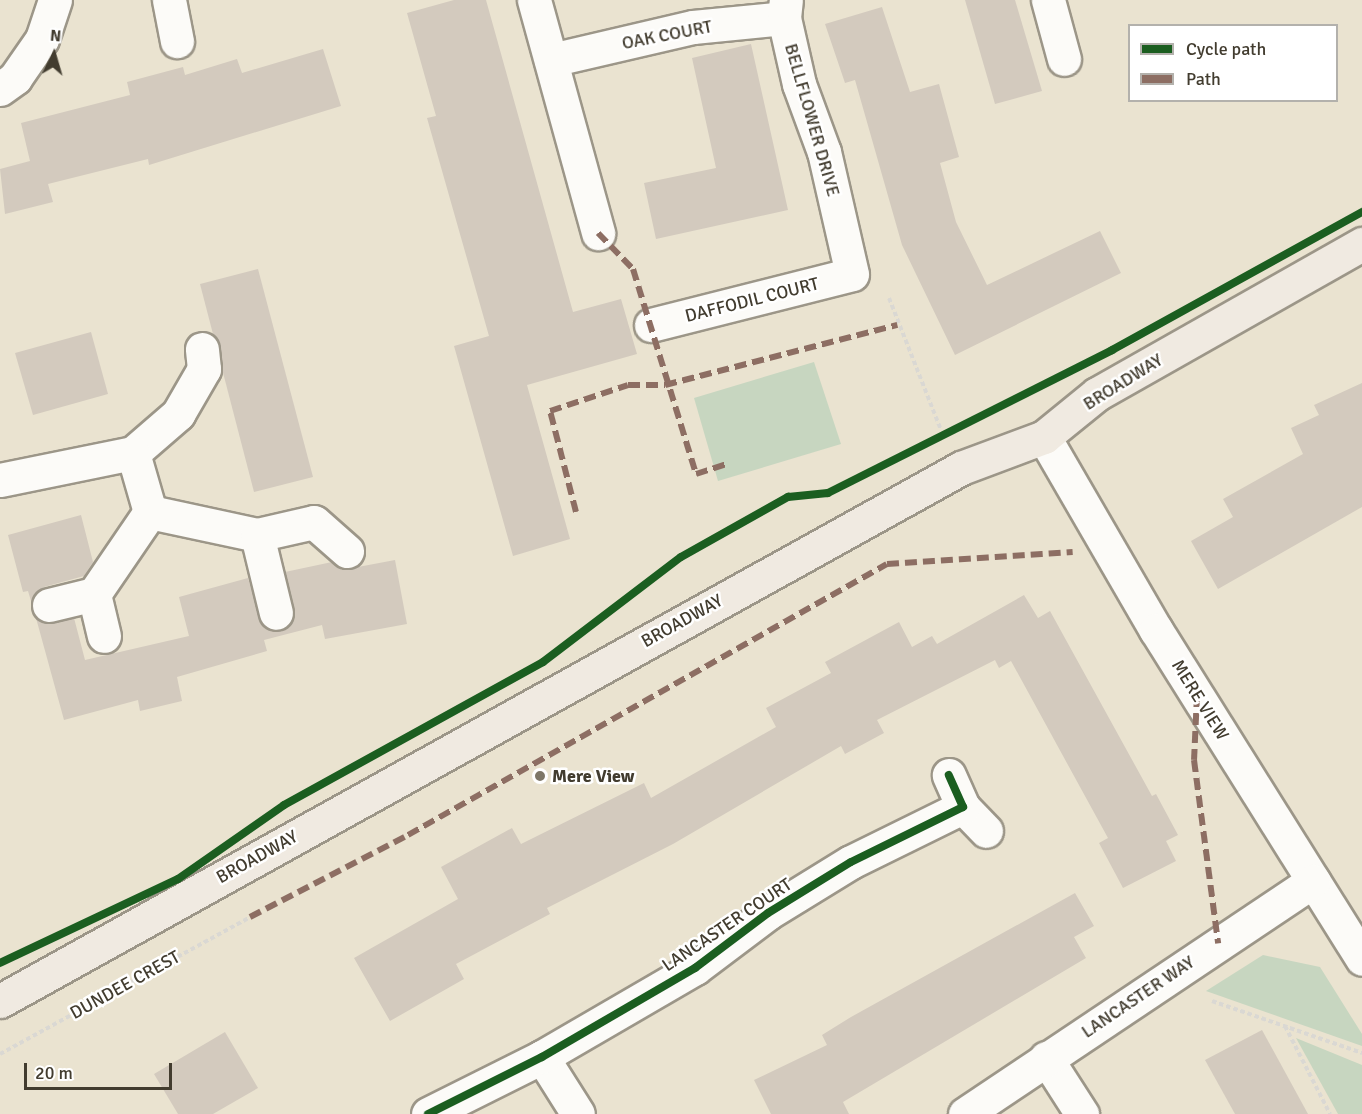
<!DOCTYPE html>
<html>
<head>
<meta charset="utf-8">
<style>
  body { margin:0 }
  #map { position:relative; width:1362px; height:1114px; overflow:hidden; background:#eae3d0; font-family:Signika,sans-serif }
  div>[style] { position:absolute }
  .green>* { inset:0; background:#c7d6c0 }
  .building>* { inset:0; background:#d3cabe }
  .path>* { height:4px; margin-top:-2px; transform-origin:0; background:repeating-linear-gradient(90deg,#dad8d3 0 4.5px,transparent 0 7.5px) }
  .roads { filter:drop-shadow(2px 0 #9c9688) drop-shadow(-2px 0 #9c9688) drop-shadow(0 2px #9c9688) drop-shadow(0 -2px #9c9688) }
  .minor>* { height:33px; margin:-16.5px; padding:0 16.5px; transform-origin:16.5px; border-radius:16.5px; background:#fcfbf8 }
  .major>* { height:33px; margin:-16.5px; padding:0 16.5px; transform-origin:16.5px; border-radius:16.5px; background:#f0eae1 }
  .quiet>* { height:6px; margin-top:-3px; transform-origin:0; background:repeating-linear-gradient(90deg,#8d6e63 0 12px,transparent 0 18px) }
  .cycleway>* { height:8px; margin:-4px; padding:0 4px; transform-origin:4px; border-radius:4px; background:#1b5e20 }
  .dots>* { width:16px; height:16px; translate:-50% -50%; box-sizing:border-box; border:3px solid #fff; border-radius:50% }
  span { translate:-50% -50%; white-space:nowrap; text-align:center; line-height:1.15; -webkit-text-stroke:5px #fff; paint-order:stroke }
  .street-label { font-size:18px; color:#423c2f }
  .poi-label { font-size:18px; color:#423c2f; font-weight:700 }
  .left { translate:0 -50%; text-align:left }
  .legend { position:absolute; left:1128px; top:24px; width:210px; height:78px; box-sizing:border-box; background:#fff; border:2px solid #b3b1ac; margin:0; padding:8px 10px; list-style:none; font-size:18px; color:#423c2f }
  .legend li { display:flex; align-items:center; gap:12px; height:30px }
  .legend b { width:30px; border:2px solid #b3b1ac }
  .north { position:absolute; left:24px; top:24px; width:60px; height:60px; -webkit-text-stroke:4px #fff; paint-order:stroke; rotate:5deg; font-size:16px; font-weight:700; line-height:24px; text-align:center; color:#423c2f }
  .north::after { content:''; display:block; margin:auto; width:21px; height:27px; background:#423c2f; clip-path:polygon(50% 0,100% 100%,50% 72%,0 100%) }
  .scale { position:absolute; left:24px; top:1063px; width:148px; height:27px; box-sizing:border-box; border:3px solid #423c2f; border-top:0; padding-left:8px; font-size:18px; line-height:21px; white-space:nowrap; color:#423c2f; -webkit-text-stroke:4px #fff; paint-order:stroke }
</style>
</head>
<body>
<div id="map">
  <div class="green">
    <div style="clip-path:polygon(814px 362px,841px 444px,718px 481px,694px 398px)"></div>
    <div style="clip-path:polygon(1263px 955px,1320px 967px,1362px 1034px,1362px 1046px,1206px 991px)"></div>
    <div style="clip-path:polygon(1296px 1038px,1362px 1065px,1362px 1114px,1338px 1114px)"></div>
  </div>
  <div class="building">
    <div style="clip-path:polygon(454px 0,486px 0,573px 312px,621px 299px,637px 354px,527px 385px,570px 539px,513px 556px,454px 346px,489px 336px,427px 118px,436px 116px,407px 13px)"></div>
    <div style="clip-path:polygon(965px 0,1015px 0,1042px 91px,995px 104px)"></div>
    <div style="clip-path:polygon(882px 7px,910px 92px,939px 84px,959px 157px,940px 163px,956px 222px,987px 285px,1100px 231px,1121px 273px,955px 355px,902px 245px,855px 80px,845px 83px,825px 24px)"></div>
    <div style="clip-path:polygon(751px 44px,788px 210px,656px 239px,644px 183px,716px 168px,692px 58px)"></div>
    <div style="clip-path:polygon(323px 49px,341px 106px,149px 165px,148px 159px,48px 184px,53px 202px,5px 214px,0 169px,30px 161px,21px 123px,130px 95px,127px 82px,183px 67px,185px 75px,237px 59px,242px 73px)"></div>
    <div style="clip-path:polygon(258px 269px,313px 477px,254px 492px,200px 284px)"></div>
    <div style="clip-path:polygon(91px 332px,108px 394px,33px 415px,15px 353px)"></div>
    <div style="clip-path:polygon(1362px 383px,1362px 507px,1218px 589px,1191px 541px,1233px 517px,1223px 499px,1303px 454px,1291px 428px,1319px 415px,1314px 405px)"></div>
    <div style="clip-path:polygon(81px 515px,93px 562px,84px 576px,44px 587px,31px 601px,28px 591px,23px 592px,8px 535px)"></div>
    <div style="clip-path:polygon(395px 560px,407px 624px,325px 639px,322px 625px,264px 640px,267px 651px,177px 677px,182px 701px,140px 711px,138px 700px,64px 720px,36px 618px,53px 623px,74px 618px,85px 660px,189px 636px,179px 597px,248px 578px,262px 625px,280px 631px,294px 618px,285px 572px,332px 562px,342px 570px)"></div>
    <div style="clip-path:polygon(1024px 595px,1038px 618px,1050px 611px,1152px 796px,1156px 794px,1178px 835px,1166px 841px,1176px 861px,1123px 888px,1099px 843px,1108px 838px,1011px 661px,999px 668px,995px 660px,877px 720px,884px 733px,845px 754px,841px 746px,673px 844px,547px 908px,550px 914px,456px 964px,464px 979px,390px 1021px,354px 958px,458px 899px,441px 867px,512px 828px,521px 844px,644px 783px,651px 798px,776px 727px,766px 708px,831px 673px,825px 662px,899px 622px,912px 647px,932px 636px,937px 644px)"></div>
    <div style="clip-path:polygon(1075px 893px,1094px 926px,1074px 937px,1086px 958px,843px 1102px,849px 1114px,771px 1114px,754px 1080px,827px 1045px,822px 1035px,851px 1017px)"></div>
    <div style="clip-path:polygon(1262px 1030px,1308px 1114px,1235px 1114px,1205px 1060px)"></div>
    <div style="clip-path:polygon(225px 1032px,258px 1088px,213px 1114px,178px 1114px,154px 1074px)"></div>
  </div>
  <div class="path">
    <div style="left:889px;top:298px;width:142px;rotate:68.5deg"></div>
    <div style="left:1212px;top:1001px;width:159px;rotate:19.1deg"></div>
    <div style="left:1285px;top:1026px;width:99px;rotate:62.9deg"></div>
    <div style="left:0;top:1054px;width:285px;rotate:-28.7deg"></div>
  </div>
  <div class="roads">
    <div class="minor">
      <div style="left:169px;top:0;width:42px;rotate:79deg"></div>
      <div style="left:534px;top:0;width:242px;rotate:74.6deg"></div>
      <div style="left:1048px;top:0;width:61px;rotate:74.8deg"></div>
      <div style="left:551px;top:60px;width:146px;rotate:-13.1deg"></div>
      <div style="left:693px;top:27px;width:91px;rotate:-5.6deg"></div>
      <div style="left:0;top:89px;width:19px;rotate:-36deg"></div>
      <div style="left:15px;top:78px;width:47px;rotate:-55.3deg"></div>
      <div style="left:42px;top:39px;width:41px;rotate:-71.6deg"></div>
      <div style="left:651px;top:325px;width:207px;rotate:-14.2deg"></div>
      <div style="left:852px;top:274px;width:125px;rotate:-102.9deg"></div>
      <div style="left:824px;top:152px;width:72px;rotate:-110.2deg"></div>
      <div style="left:799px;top:84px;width:68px;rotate:-102.8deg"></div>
      <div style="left:784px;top:18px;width:18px;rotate:-84deg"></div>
      <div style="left:1044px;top:437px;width:223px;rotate:59.9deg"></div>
      <div style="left:1156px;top:630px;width:388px;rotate:57.9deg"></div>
      <div style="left:133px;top:453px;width:60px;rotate:-40.9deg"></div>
      <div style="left:178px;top:414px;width:52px;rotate:-60deg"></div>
      <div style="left:204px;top:369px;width:20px;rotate:-96deg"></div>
      <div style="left:0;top:480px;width:136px;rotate:-11.5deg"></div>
      <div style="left:133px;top:453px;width:61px;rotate:73.9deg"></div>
      <div style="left:150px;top:512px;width:109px;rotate:12.1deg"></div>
      <div style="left:257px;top:535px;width:80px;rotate:76.3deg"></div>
      <div style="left:257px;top:535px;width:58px;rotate:-12.8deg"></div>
      <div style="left:314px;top:522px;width:44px;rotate:41.3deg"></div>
      <div style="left:94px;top:594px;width:43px;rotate:76.6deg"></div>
      <div style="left:49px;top:605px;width:46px;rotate:-13.7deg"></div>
      <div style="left:94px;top:594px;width:99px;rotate:-55.7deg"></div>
      <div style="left:963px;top:807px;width:33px;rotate:46deg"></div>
      <div style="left:542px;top:1057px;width:67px;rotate:57.7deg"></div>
      <div style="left:1046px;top:1058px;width:67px;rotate:57.3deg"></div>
      <div style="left:428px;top:1114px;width:127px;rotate:-26.6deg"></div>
      <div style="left:542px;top:1057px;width:177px;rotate:-30.2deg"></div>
      <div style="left:695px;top:968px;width:91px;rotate:-37deg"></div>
      <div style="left:768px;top:913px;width:97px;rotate:-31.6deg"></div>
      <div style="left:851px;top:862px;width:125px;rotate:-26.2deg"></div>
      <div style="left:963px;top:807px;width:35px;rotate:-114deg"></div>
      <div style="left:965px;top:1114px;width:419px;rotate:-33.8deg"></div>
    </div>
    <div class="major">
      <div style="left:0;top:1001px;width:1099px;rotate:-29.01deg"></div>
      <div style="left:961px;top:468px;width:89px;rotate:-20.5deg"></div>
      <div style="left:1044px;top:437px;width:68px;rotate:-39.1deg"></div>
      <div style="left:1097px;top:394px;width:305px;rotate:-29.5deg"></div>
    </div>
  </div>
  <div class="quiet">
    <div style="left:598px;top:233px;width:50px;rotate:45.8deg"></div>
    <div style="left:633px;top:269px;width:214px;rotate:72.9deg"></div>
    <div style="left:696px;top:474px;width:35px;rotate:-18deg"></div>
    <div style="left:576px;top:512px;width:104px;rotate:-104.4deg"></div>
    <div style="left:550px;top:411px;width:82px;rotate:-18.4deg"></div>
    <div style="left:628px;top:385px;width:37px"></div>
    <div style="left:665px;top:385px;width:240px;rotate:-14.5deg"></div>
    <div style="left:1197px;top:695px;width:65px;rotate:92.6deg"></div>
    <div style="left:1194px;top:760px;width:185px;rotate:82.5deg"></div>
    <div style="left:250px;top:917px;width:178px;rotate:-27.4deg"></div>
    <div style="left:408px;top:835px;width:550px;rotate:-29.5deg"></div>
    <div style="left:887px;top:564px;width:186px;rotate:-3.7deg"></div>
  </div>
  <div class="cycleway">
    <div style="left:0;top:963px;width:197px;rotate:-25.3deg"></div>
    <div style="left:178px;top:879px;width:129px;rotate:-34.9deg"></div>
    <div style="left:284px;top:805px;width:296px;rotate:-28.9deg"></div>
    <div style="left:543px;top:662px;width:173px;rotate:-37.3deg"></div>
    <div style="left:681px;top:557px;width:123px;rotate:-29.3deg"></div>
    <div style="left:788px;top:497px;width:40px;rotate:-5.7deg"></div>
    <div style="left:828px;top:493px;width:318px;rotate:-26.7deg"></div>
    <div style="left:1112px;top:350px;width:286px;rotate:-28.9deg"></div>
    <div style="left:428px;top:1114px;width:127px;rotate:-26.6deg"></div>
    <div style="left:542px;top:1057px;width:177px;rotate:-30.2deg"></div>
    <div style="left:695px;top:968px;width:91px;rotate:-37deg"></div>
    <div style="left:768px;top:913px;width:97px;rotate:-31.6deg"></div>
    <div style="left:851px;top:862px;width:125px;rotate:-26.2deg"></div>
    <div style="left:963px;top:807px;width:35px;rotate:-114deg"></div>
  </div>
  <div class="dots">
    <div style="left:540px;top:776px;background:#7d7667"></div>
  </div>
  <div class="street-label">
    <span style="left:667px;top:35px;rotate:-11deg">OAK COURT</span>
    <span style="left:812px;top:120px;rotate:74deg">BELLFLOWER DRIVE</span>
    <span style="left:752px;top:300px;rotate:-14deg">DAFFODIL COURT</span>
    <span style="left:1123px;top:382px;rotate:-32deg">BROADWAY</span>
    <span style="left:682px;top:621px;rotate:-29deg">BROADWAY</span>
    <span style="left:1200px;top:700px;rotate:58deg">MERE VIEW</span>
    <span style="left:257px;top:857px;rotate:-29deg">BROADWAY</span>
    <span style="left:727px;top:925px;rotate:-34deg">LANCASTER COURT</span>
    <span style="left:125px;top:985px;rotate:-29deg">DUNDEE CREST</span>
    <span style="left:1138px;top:997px;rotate:-34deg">LANCASTER WAY</span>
  </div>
  <div class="poi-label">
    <span class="left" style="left:552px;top:776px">Mere View</span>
  </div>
  <ul class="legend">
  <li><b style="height:8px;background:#1b5e20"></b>Cycle path</li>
  <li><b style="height:8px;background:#8d6e63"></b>Path</li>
  </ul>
  <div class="north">N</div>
  <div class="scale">20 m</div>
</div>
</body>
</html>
